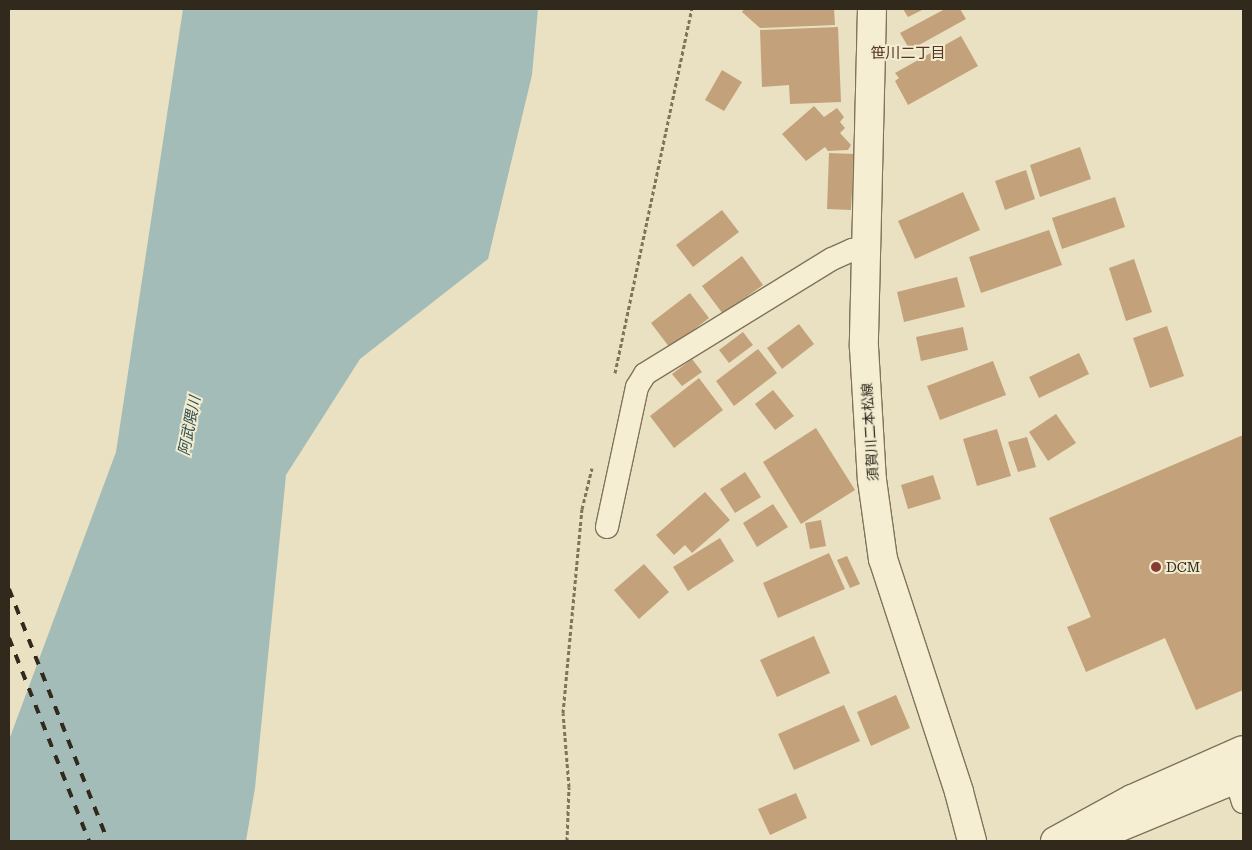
<!DOCTYPE html>
<html>
<head>
<meta charset="utf-8">
<style>
  body { margin:0 }
  #map { position:relative; width:1252px; height:850px; overflow:hidden; background:#e9e1c1; font-family:"Roboto Serif","Noto Sans JP",serif }
  div>[style] { position:absolute }
  .water>* { inset:0; background:#a3bcb7 }
  .building>* { inset:0; background:#c3a17b }
  .path>* { height:3px; margin-top:-1.5px; transform-origin:0; background:repeating-linear-gradient(90deg,#80735b 0 4px,transparent 0 6.5px) }
  .roads { filter:drop-shadow(1px 0 #80735b) drop-shadow(-1px 0 #80735b) drop-shadow(0 1px #80735b) drop-shadow(0 -1px #80735b) }
  .minor>* { height:22px; margin:-11px; padding:0 11px; transform-origin:11px; border-radius:11px; background:#f5eed3 }
  .tertiary>* { height:28px; margin:-14px; padding:0 14px; transform-origin:14px; border-radius:14px; background:#f5eed3 }
  .secondary>* { height:28px; margin:-14px; padding:0 14px; transform-origin:14px; border-radius:14px; background:#f5eed3 }
  .rail>* { height:4px; margin-top:-2px; transform-origin:0; background:repeating-linear-gradient(90deg,#32291d 0 9px,transparent 0 18px) }
  .dots>* { width:14px; height:14px; translate:-50% -50%; box-sizing:border-box; border:2px solid #f1ebd0; border-radius:50% }
  span { translate:-50% -50%; white-space:nowrap; text-align:center; line-height:1.15; -webkit-text-stroke:4px #f1ebd0; paint-order:stroke }
  .street-label { font-size:14px; color:#32291d }
  .poi-label { font-size:14px; color:#32291d }
  .left { translate:0 -50%; text-align:left }
  .neighbourhood-label { font-size:15px; color:#5a3321 }
  .water-label { font-size:15px; color:#2e4e50; font-style:italic }
  .frame { position:absolute; inset:0; border:10px solid #32291d; pointer-events:none }
</style>
</head>
<body>
<div id="map">
  <div class="water">
    <div style="clip-path:polygon(183px 9px,538px 9px,532px 75px,488px 259px,360px 359px,286px 475px,255px 788px,246px 841px,9px 841px,9px 740px,116px 452px)"></div>
  </div>
  <div class="building">
    <div style="clip-path:polygon(744px 9px,834px 9px,835px 25px,760px 28px,742px 12px)"></div>
    <div style="clip-path:polygon(903px 9px,924px 9px,908px 17px)"></div>
    <div style="clip-path:polygon(945px 9px,960px 9px,966px 19px,910px 50px,900px 33px)"></div>
    <div style="clip-path:polygon(838px 27px,841px 102px,790px 104px,789px 85px,762px 87px,760px 30px)"></div>
    <div style="clip-path:polygon(961px 36px,978px 66px,908px 105px,895px 81px,899px 78px,895px 73px)"></div>
    <div style="clip-path:polygon(722px 70px,742px 82px,724px 111px,705px 100px)"></div>
    <div style="clip-path:polygon(814px 106px,824px 117px,837px 108px,844px 117px,840px 122px,845px 128px,840px 133px,851px 145px,848px 150px,828px 151px,825px 147px,806px 161px,782px 134px)"></div>
    <div style="clip-path:polygon(1080px 147px,1091px 179px,1040px 197px,1030px 165px)"></div>
    <div style="clip-path:polygon(829px 153px,854px 154px,851px 210px,827px 209px)"></div>
    <div style="clip-path:polygon(1026px 170px,1035px 199px,1005px 210px,995px 181px)"></div>
    <div style="clip-path:polygon(963px 192px,980px 230px,915px 259px,898px 221px)"></div>
    <div style="clip-path:polygon(1115px 197px,1125px 227px,1062px 249px,1052px 218px)"></div>
    <div style="clip-path:polygon(722px 210px,739px 232px,693px 267px,676px 245px)"></div>
    <div style="clip-path:polygon(1049px 230px,1062px 265px,981px 293px,969px 257px)"></div>
    <div style="clip-path:polygon(742px 256px,763px 285px,723px 314px,702px 286px)"></div>
    <div style="clip-path:polygon(1134px 259px,1152px 312px,1126px 321px,1109px 268px)"></div>
    <div style="clip-path:polygon(957px 277px,965px 307px,904px 322px,897px 292px)"></div>
    <div style="clip-path:polygon(690px 293px,709px 318px,670px 348px,651px 323px)"></div>
    <div style="clip-path:polygon(799px 324px,814px 344px,782px 369px,767px 348px)"></div>
    <div style="clip-path:polygon(1167px 326px,1184px 376px,1150px 388px,1133px 338px)"></div>
    <div style="clip-path:polygon(963px 327px,968px 350px,921px 361px,916px 337px)"></div>
    <div style="clip-path:polygon(743px 332px,753px 345px,729px 363px,719px 350px)"></div>
    <div style="clip-path:polygon(758px 349px,777px 373px,734px 406px,716px 381px)"></div>
    <div style="clip-path:polygon(1079px 353px,1089px 374px,1039px 398px,1029px 377px)"></div>
    <div style="clip-path:polygon(692px 359px,702px 372px,682px 386px,672px 374px)"></div>
    <div style="clip-path:polygon(993px 361px,1006px 395px,940px 420px,927px 386px)"></div>
    <div style="clip-path:polygon(699px 378px,723px 410px,674px 448px,650px 416px)"></div>
    <div style="clip-path:polygon(773px 390px,794px 416px,775px 430px,755px 404px)"></div>
    <div style="clip-path:polygon(1056px 414px,1076px 443px,1048px 461px,1029px 432px)"></div>
    <div style="clip-path:polygon(816px 428px,855px 490px,801px 524px,763px 462px)"></div>
    <div style="clip-path:polygon(997px 429px,1011px 476px,977px 486px,963px 439px)"></div>
    <div style="clip-path:polygon(1243px 435px,1243px 690px,1196px 710px,1165px 638px,1086px 672px,1067px 627px,1091px 617px,1049px 518px)"></div>
    <div style="clip-path:polygon(1027px 437px,1036px 467px,1018px 472px,1008px 442px)"></div>
    <div style="clip-path:polygon(745px 472px,761px 497px,735px 513px,720px 489px)"></div>
    <div style="clip-path:polygon(933px 475px,941px 499px,908px 509px,901px 485px)"></div>
    <div style="clip-path:polygon(705px 492px,730px 520px,692px 553px,685px 545px,674px 555px,656px 535px)"></div>
    <div style="clip-path:polygon(773px 504px,788px 527px,757px 547px,743px 523px)"></div>
    <div style="clip-path:polygon(821px 520px,826px 546px,810px 549px,805px 523px)"></div>
    <div style="clip-path:polygon(720px 538px,734px 561px,688px 591px,673px 567px)"></div>
    <div style="clip-path:polygon(829px 553px,845px 589px,778px 618px,763px 583px)"></div>
    <div style="clip-path:polygon(847px 556px,860px 584px,850px 588px,837px 560px)"></div>
    <div style="clip-path:polygon(644px 564px,669px 592px,639px 619px,614px 590px)"></div>
    <div style="clip-path:polygon(814px 636px,830px 673px,777px 697px,760px 660px)"></div>
    <div style="clip-path:polygon(896px 695px,910px 728px,871px 746px,857px 712px)"></div>
    <div style="clip-path:polygon(844px 705px,860px 741px,794px 770px,778px 734px)"></div>
    <div style="clip-path:polygon(796px 793px,807px 818px,770px 835px,758px 809px)"></div>
  </div>
  <div class="path">
    <div style="left:615px;top:373px;width:372px;rotate:-78.1deg"></div>
    <div style="left:567px;top:841px;width:54px;rotate:-87.9deg"></div>
    <div style="left:569px;top:787px;width:74px;rotate:-94.6deg"></div>
    <div style="left:563px;top:713px;width:205px;rotate:-84.7deg"></div>
    <div style="left:582px;top:509px;width:42px;rotate:-76.3deg"></div>
  </div>
  <div class="roads">
    <div class="minor">
      <div style="left:607px;top:527px;width:143px;rotate:-77.9deg"></div>
      <div style="left:637px;top:387px;width:15px;rotate:-58deg"></div>
      <div style="left:645px;top:374px;width:220px;rotate:-31.6deg"></div>
      <div style="left:832px;top:259px;width:22px;rotate:-24deg"></div>
      <div style="left:852px;top:250px;width:14px;rotate:-12deg"></div>
      <div style="left:1236px;top:779px;width:24px;rotate:73deg"></div>
    </div>
    <div class="tertiary">
      <div style="left:1055px;top:841px;width:88px;rotate:-28.6deg"></div>
      <div style="left:1132px;top:799px;width:121px;rotate:-23.8deg"></div>
      <div style="left:1086px;top:841px;width:170px;rotate:-22.5deg"></div>
    </div>
    <div class="secondary">
      <div style="left:872px;top:9px;width:338px;rotate:91.4deg"></div>
      <div style="left:864px;top:347px;width:133px;rotate:86.6deg"></div>
      <div style="left:872px;top:480px;width:80px;rotate:82.1deg"></div>
      <div style="left:883px;top:559px;width:245px;rotate:71.9deg"></div>
      <div style="left:959px;top:792px;width:51px;rotate:75.1deg"></div>
    </div>
  </div>
  <div class="rail">
    <div style="left:9px;top:589px;width:271px;rotate:68.6deg"></div>
    <div style="left:9px;top:638px;width:218px;rotate:68.5deg"></div>
  </div>
  <div class="dots">
    <div style="left:1156px;top:567px;background:#893a31"></div>
  </div>
  <div class="street-label">
    <span style="left:870px;top:432px;rotate:-94deg">須賀川二本松線</span>
  </div>
  <div class="poi-label">
    <span class="left" style="left:1166px;top:567px">DCM</span>
  </div>
  <div class="neighbourhood-label">
    <span style="left:908px;top:54px">笹川二丁目</span>
  </div>
  <div class="water-label">
    <span style="left:190px;top:426px;rotate:-79deg">阿武隈川</span>
  </div>
  <div class="frame"></div>
</div>
</body>
</html>
